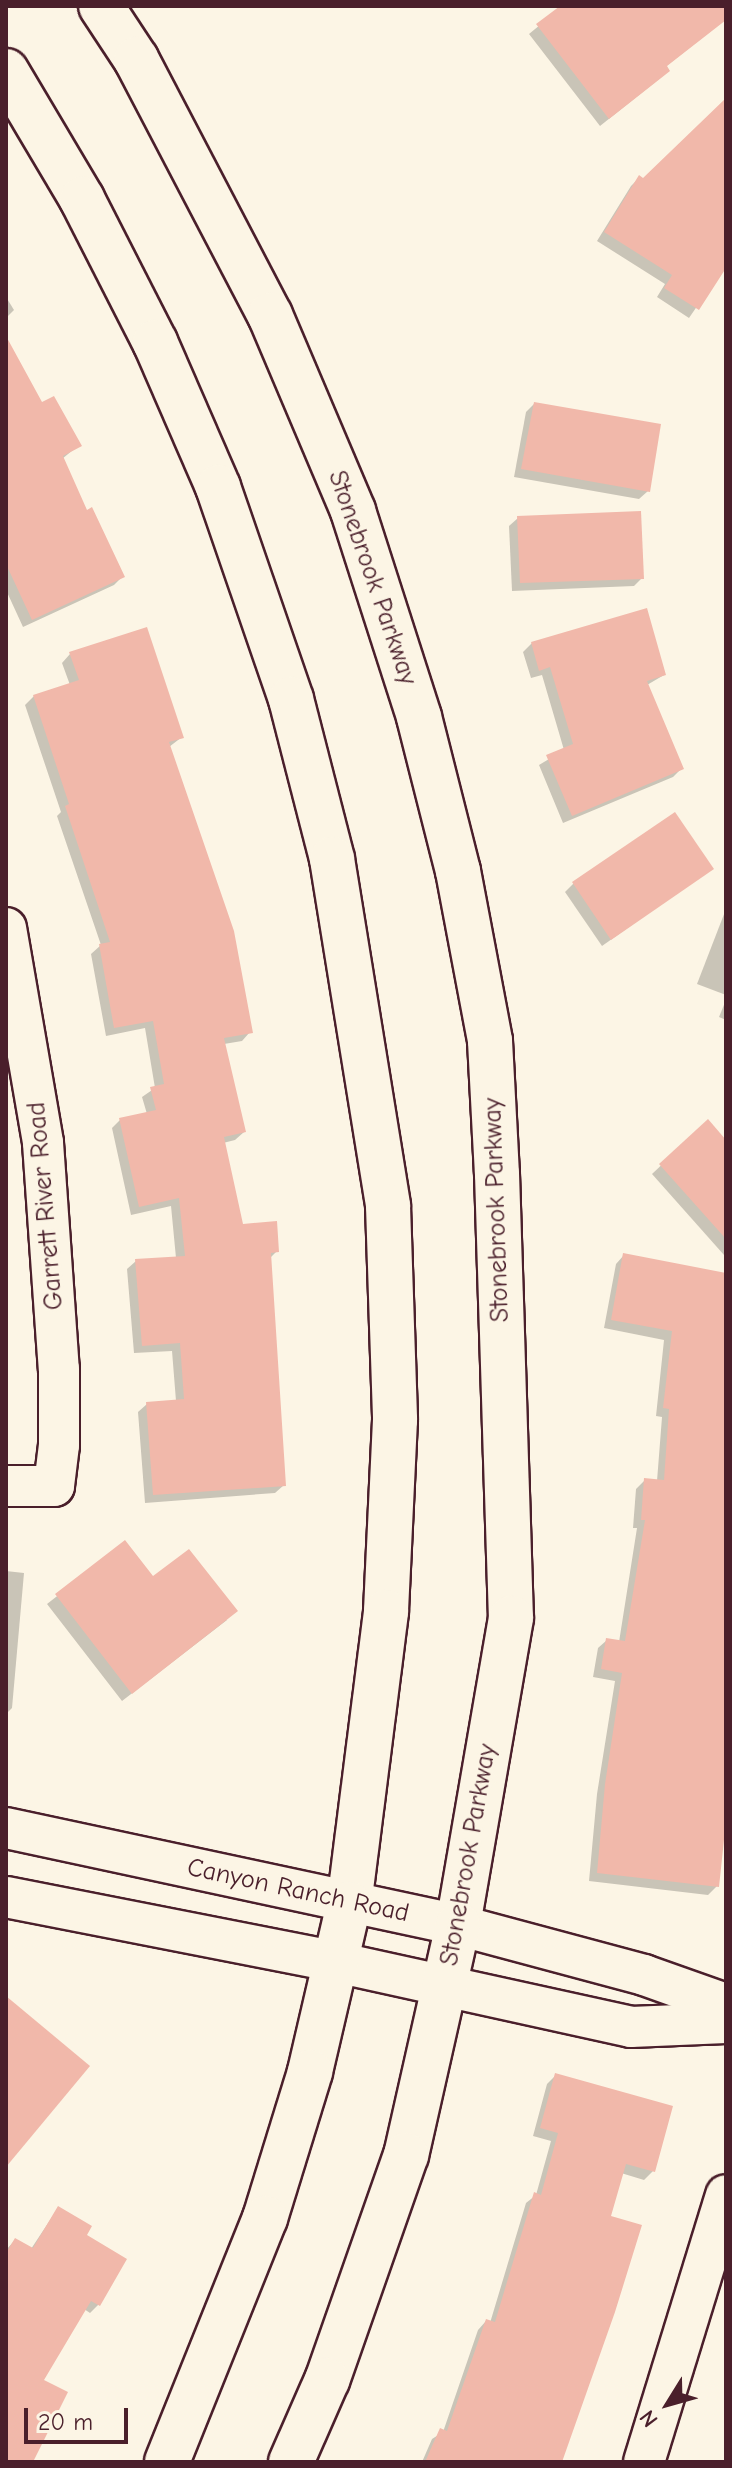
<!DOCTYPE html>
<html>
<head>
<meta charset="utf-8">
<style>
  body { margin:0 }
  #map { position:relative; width:732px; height:2468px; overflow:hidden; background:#fcf5e5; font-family:"Comic Neue",sans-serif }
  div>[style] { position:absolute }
  .shadow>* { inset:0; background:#0003 }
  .building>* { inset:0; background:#f1b8aa }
  .roads { filter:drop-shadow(2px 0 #4a1f2b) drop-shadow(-2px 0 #4a1f2b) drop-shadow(0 2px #4a1f2b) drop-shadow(0 -2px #4a1f2b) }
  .street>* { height:40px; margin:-20px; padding:0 20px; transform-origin:20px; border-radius:20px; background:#fcf5e5 }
  .secondary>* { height:44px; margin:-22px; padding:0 22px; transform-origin:22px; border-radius:22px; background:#fcf5e5 }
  span { translate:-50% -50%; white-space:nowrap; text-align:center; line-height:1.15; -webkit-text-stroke:6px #fcf5e5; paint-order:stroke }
  .street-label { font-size:26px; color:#4a1f2b }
  .frame { position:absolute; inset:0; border:8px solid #4a1f2b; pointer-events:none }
  .north { position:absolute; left:628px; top:2364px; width:80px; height:80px; -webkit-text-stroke:6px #fcf5e5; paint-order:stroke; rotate:233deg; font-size:22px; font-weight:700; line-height:32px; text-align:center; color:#4a1f2b }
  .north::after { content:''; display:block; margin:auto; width:28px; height:36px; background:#4a1f2b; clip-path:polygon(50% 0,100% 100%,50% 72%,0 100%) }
  .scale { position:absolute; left:24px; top:2408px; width:104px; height:36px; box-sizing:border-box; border:4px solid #4a1f2b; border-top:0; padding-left:10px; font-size:24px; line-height:28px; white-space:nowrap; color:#4a1f2b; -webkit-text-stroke:6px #fcf5e5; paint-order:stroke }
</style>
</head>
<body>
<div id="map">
  <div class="shadow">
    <div style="clip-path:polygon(563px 6px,726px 6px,726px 19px,665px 67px,659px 79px,600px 126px,529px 34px)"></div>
    <div style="clip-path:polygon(726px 101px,726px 264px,689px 318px,657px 297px,665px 284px,597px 241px,631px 186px,639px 178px,644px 181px)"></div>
    <div style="clip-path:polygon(6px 297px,14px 310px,6px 318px)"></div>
    <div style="clip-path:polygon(6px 340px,41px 405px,79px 445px,62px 459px,86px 512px,122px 577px,114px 585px,23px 627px,6px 590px)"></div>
    <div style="clip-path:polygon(534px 404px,648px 491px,639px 499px,514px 477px,526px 412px)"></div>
    <div style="clip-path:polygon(518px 518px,642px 578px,634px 586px,512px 591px,509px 526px)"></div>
    <div style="clip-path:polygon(532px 643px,664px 675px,647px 685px,682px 768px,673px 777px,563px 823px,539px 765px,564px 750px,542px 675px,531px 678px,523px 652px)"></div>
    <div style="clip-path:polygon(70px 654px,182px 737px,169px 747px,250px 1032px,242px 1041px,224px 1044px,244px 1132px,235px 1140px,223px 1143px,241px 1226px,277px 1251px,270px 1258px,284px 1485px,275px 1493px,145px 1503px,138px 1412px,147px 1404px,176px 1401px,172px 1351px,134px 1353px,127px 1269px,136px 1261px,176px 1258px,171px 1206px,131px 1215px,112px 1128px,120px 1120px,147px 1114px,142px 1097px,155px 1088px,145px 1028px,106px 1036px,91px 954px,101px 945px,57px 816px,61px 812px,25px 705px,34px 696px,70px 685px,62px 663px)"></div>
    <div style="clip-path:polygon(711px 869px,602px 946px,565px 892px,574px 883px)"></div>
    <div style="clip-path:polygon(726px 909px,726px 995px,697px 984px)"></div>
    <div style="clip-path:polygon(726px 1000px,726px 1020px,719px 1017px)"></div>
    <div style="clip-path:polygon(707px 1122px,726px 1143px,724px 1255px,652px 1174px)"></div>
    <div style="clip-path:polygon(624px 1255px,726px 1275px,726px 1788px,717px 1886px,708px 1895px,589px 1881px,597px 1794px,615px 1681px,593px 1677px,598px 1648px,607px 1640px,619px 1642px,637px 1528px,633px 1528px,636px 1489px,645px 1480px,657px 1481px,662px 1417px,656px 1416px,664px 1340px,604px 1328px,616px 1264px)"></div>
    <div style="clip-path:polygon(125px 1543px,153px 1579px,227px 1620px,122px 1701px,47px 1604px)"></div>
    <div style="clip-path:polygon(6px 1571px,24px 1573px,12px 1708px,6px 1714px)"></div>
    <div style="clip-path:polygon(555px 2076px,653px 2171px,644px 2180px,621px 2173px,547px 2462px,422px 2462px,432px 2439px,443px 2432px,478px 2330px,486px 2321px,490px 2323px,526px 2203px,536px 2195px,551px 2141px,533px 2136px,547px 2084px)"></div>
    <div style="clip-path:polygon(58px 2208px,85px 2236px,99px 2304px,90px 2313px,84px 2309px,42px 2381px,31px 2462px,6px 2462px,6px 2250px,15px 2240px,31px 2249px)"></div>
  </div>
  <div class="building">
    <div style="clip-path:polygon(560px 6px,726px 6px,726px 20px,667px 66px,670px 71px,609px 119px,536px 24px)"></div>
    <div style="clip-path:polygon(726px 98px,726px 268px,699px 310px,664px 288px,672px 275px,604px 232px,639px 175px,643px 178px)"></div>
    <div style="clip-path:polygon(6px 336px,42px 402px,54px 396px,82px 446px,63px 456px,87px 510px,92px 507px,125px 577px,32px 620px,6px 564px)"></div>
    <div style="clip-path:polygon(534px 402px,661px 424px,650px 492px,521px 469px)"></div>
    <div style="clip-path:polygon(641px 511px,644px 579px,520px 583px,517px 516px)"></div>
    <div style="clip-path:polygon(647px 608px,666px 675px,647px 681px,684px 769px,572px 816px,546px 755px,573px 744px,550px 667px,539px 671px,531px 642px)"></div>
    <div style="clip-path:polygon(147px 627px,184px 738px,169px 742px,234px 931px,253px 1033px,224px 1038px,246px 1132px,224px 1137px,243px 1224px,277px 1221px,279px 1252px,271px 1253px,286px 1486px,153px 1495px,146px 1402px,184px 1399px,180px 1343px,142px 1346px,135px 1259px,185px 1256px,179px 1198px,139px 1207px,119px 1118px,156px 1110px,150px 1087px,164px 1084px,153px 1021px,114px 1028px,99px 944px,110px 942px,65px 806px,69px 804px,33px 695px,79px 680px,69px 652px)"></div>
    <div style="clip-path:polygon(675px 812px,714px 869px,611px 940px,572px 882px)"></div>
    <div style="clip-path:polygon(708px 1119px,726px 1140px,726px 1239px,659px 1164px)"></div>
    <div style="clip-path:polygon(623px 1253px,726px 1273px,726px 1821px,719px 1887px,597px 1873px,605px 1784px,622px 1673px,601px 1669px,606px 1638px,625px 1641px,645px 1520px,641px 1520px,644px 1478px,664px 1480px,669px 1409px,663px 1408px,672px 1331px,611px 1320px)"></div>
    <div style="clip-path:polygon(125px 1540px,153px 1576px,189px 1549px,238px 1611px,132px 1694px,55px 1594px)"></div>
    <div style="clip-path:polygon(6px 1996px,90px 2066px,6px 2167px)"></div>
    <div style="clip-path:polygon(555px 2073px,673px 2106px,655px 2172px,626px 2164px,611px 2216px,642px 2225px,615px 2312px,562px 2462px,425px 2462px,440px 2428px,447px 2431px,486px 2319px,495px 2322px,534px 2192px,541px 2195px,558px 2133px,540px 2128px)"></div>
    <div style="clip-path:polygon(58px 2206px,92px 2226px,87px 2235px,127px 2259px,100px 2306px,91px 2301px,44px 2380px,68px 2392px,33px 2462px,6px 2462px,6px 2253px,15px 2238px,33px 2248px)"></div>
  </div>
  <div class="roads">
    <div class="street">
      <div style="left:6px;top:928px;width:218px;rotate:80.2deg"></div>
      <div style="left:43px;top:1143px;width:227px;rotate:86deg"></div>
      <div style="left:59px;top:1369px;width:76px;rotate:90deg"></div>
      <div style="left:59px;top:1445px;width:41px;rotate:97deg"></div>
      <div style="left:54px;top:1486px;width:48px;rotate:180deg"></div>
      <div style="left:6px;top:1828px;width:462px;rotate:12.1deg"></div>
      <div style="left:458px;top:1925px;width:193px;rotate:15deg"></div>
      <div style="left:644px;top:1975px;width:87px;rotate:19.5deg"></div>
      <div style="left:6px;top:1897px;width:336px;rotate:11.1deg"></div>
      <div style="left:336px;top:1962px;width:302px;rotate:12.4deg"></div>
      <div style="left:631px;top:2027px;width:95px;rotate:-2.4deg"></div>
      <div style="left:644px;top:2462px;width:279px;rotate:-72.9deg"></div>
    </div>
    <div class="secondary">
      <div style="left:101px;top:6px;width:64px;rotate:56.6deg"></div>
      <div style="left:136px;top:59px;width:289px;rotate:62.4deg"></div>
      <div style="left:270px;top:315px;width:213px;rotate:67deg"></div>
      <div style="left:353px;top:511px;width:216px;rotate:72.2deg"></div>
      <div style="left:419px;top:717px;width:159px;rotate:75.8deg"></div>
      <div style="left:458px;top:871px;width:173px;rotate:79.3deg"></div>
      <div style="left:490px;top:1041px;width:133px;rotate:87deg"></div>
      <div style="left:497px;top:1174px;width:444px;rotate:88.2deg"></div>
      <div style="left:511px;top:1618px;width:312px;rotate:99.8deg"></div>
      <div style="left:458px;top:1925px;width:236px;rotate:102.7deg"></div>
      <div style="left:406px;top:2155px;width:238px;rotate:109.3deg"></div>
      <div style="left:327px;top:2380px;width:90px;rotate:113.7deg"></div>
      <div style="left:6px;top:71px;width:149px;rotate:59.3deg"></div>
      <div style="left:82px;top:199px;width:161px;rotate:63deg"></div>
      <div style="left:155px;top:342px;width:158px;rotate:66.5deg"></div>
      <div style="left:218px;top:487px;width:224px;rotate:71deg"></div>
      <div style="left:291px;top:699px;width:165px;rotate:75.6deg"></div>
      <div style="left:332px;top:859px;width:351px;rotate:80.8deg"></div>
      <div style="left:388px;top:1206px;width:214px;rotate:88.1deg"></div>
      <div style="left:395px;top:1420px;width:192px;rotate:92.7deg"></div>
      <div style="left:386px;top:1612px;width:294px;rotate:97.2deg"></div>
      <div style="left:349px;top:1904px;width:172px;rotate:103.1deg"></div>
      <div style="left:310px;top:2072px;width:153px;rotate:107.1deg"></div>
      <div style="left:265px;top:2218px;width:263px;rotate:111.9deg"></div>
    </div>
  </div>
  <div class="street-label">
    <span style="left:372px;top:578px;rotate:71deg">Stonebrook Parkway</span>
    <span style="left:46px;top:1206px;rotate:-95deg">Garrett River Road</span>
    <span style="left:497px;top:1210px;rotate:-92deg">Stonebrook Parkway</span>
    <span style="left:469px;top:1855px;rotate:-80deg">Stonebrook Parkway</span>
    <span style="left:298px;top:1891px;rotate:12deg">Canyon Ranch Road</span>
  </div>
  <div class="frame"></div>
  <div class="north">N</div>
  <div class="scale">20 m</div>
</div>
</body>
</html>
